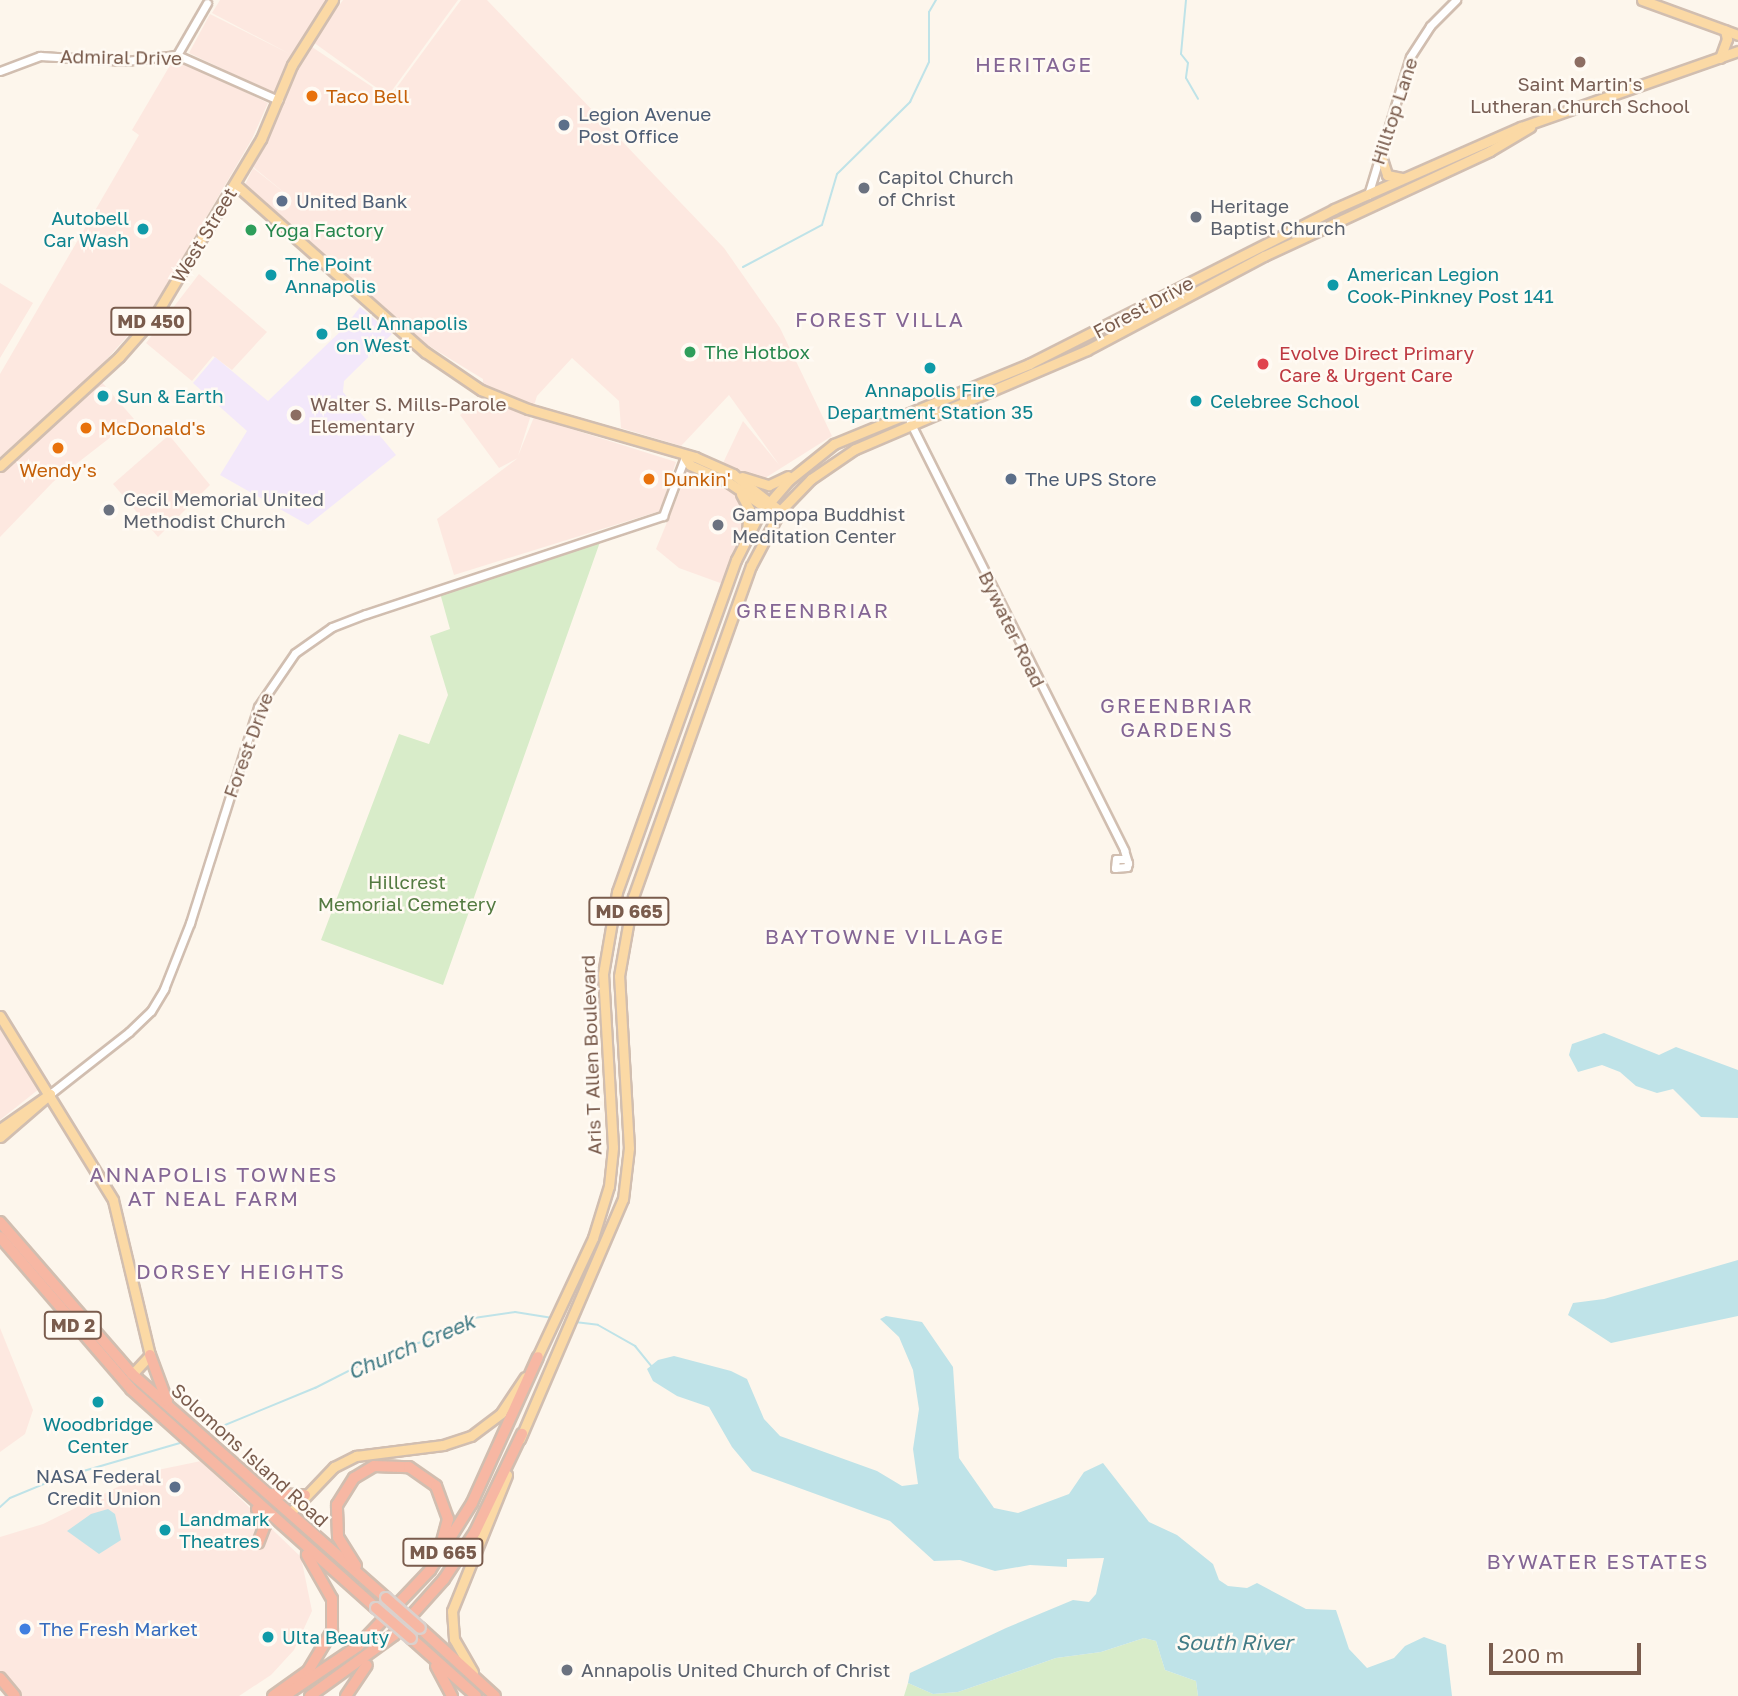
<!DOCTYPE html>
<html>
<head>
<meta charset="utf-8">
<style>
  body { margin:0 }
  #map { position:relative; width:1738px; height:1696px; overflow:hidden; background:#fdf6ec; font-family:"Golos Text",sans-serif }
  div>[style] { position:absolute }
  .commercial>* { inset:0; background:#fde8e0 }
  .education>* { inset:0; background:#f3e8fa }
  .green>* { inset:0; background:#d8ecc9 }
  .water>* { inset:0; background:#bfe3e8 }
  .stream>* { height:2px; margin:-1px; padding:0 1px; transform-origin:1px; border-radius:1px; background:#bfe3e8 }
  .roads { filter:drop-shadow(2px 0 #d1beb0) drop-shadow(-2px 0 #d1beb0) drop-shadow(0 2px #d1beb0) drop-shadow(0 -2px #d1beb0) }
  .minor>* { height:7px; margin:-3.5px; padding:0 3.5px; transform-origin:3.5px; border-radius:3.5px; background:#fff }
  .major>* { height:9px; margin:-4.5px; padding:0 4.5px; transform-origin:4.5px; border-radius:4.5px; background:#fbd9a5 }
  .highway>* { height:10px; margin:-5px; padding:0 5px; transform-origin:5px; border-radius:5px; background:#f7b7a3 }
  .bridges { filter:drop-shadow(2px 0 #dad1cd) drop-shadow(-2px 0 #dad1cd) drop-shadow(0 2px #dad1cd) drop-shadow(0 -2px #dad1cd) }
  .highway-bridge>* { height:10px; margin:-5px; padding:0 5px; transform-origin:5px; border-radius:5px; background:#f7b7a3 }
  .dots>* { width:19px; height:19px; translate:-50% -50%; box-sizing:border-box; border:4px solid #fffaf3; border-radius:50% }
  span { translate:-50% -50%; white-space:nowrap; text-align:center; line-height:1.15; -webkit-text-stroke:5px #fffaf3; paint-order:stroke }
  .shield-label span { padding:2px 5px; background:#fffaf3; border:2px solid; border-radius:5px; -webkit-text-stroke-width:0 }
  .shield-label { font-size:18px; color:#7a5c4d; font-weight:700 }
  .street-label { font-size:19px; color:#7a5c4d }
  .education-label { font-size:19px; color:#785e54 }
  .left { translate:0 -50%; text-align:left }
  .food-label { font-size:19px; color:#c56008 }
  .service-label { font-size:19px; color:#4e5e75 }
  .right { translate:-100% -50%; text-align:right }
  .worship-label { font-size:19px; color:#5b616d }
  .culture-label { font-size:19px; color:#0d838f }
  .leisure-label { font-size:19px; color:#27864d }
  .health-label { font-size:19px; color:#be3a42 }
  .park-label { font-size:19px; color:#537a41 }
  .shop-label { font-size:19px; color:#366cbe }
  .neighbourhood-label { font-size:21px; color:#846695; letter-spacing:2px }
  .water-label { font-size:21px; color:#437c86; font-style:italic }
  .scale { position:absolute; left:1489px; top:1643px; width:152px; height:32px; box-sizing:border-box; border:4px solid #7a5c4d; border-top:0; padding-left:9px; font-size:21px; line-height:24px; white-space:nowrap; color:#7a5c4d; -webkit-text-stroke:5px #fffaf3; paint-order:stroke }
</style>
</head>
<body>
<div id="map">
  <div class="commercial">
    <div style="clip-path:polygon(220px 0,341px 0,309px 45px,389px 98px,461px 0,487px 0,724px 248px,780px 328px,832px 436px,762px 480px,723px 463px,743px 421px,780px 466px,729px 395px,681px 446px,621px 428px,619px 401px,572px 358px,537px 396px,518px 456px,534px 417px,676px 462px,660px 511px,454px 575px,437px 519px,518px 458px,499px 468px,460px 415px,483px 396px,483px 379px,421px 341px,244px 187px,253px 168px,291px 198px,252px 166px,286px 99px,189px 53px,210px 14px,290px 54px,212px 13px)"></div>
    <div style="clip-path:polygon(343px 0,458px 0,388px 96px,313px 42px)"></div>
    <div style="clip-path:polygon(172px 62px,186px 63px,268px 103px,252px 139px,153px 308px,97px 370px,0 457px,0 374px,139px 135px,132px 130px)"></div>
    <div style="clip-path:polygon(199px 274px,267px 332px,232px 370px,213px 356px,192px 381px,146px 343px)"></div>
    <div style="clip-path:polygon(0 283px,33px 303px,0 358px)"></div>
    <div style="clip-path:polygon(99px 379px,134px 419px,53px 482px,0 537px,0 473px)"></div>
    <div style="clip-path:polygon(169px 435px,210px 485px,158px 537px,113px 484px)"></div>
    <div style="clip-path:polygon(689px 469px,739px 496px,748px 515px,723px 584px,679px 568px,656px 549px)"></div>
    <div style="clip-path:polygon(0 1029px,39px 1089px,0 1120px)"></div>
    <div style="clip-path:polygon(0 1328px,33px 1410px,25px 1434px,0 1452px)"></div>
    <div style="clip-path:polygon(201px 1461px,301px 1557px,312px 1611px,294px 1650px,271px 1675px,239px 1696px,5px 1696px,0 1690px,0 1537px,43px 1524px,148px 1472px)"></div>
  </div>
  <div class="education">
    <div style="clip-path:polygon(360px 307px,392px 334px,344px 381px,343px 392px,396px 455px,308px 525px,220px 475px,247px 431px,193px 383px,215px 357px,268px 401px,344px 328px)"></div>
  </div>
  <div class="green">
    <div style="clip-path:polygon(600px 542px,443px 985px,321px 940px,399px 734px,429px 744px,448px 695px,430px 636px,450px 629px,440px 593px)"></div>
    <div style="clip-path:polygon(1144px 1638px,1156px 1641px,1165px 1670px,1196px 1681px,1198px 1696px,904px 1696px,908px 1683px,933px 1694px,958px 1692px,1056px 1658px,1101px 1652px)"></div>
  </div>
  <div class="water">
    <div style="clip-path:polygon(1604px 1033px,1659px 1055px,1676px 1047px,1738px 1070px,1738px 1118px,1701px 1117px,1673px 1089px,1657px 1093px,1636px 1086px,1620px 1072px,1602px 1065px,1578px 1072px,1569px 1055px,1572px 1044px)"></div>
    <div style="clip-path:polygon(1738px 1260px,1738px 1316px,1611px 1343px,1568px 1315px,1573px 1303px,1604px 1299px)"></div>
    <div style="clip-path:polygon(886px 1316px,922px 1322px,953px 1367px,959px 1458px,994px 1508px,1018px 1513px,1069px 1494px,1084px 1472px,1103px 1463px,1149px 1522px,1177px 1535px,1213px 1564px,1219px 1580px,1228px 1586px,1247px 1588px,1257px 1583px,1306px 1609px,1336px 1610px,1349px 1649px,1367px 1668px,1394px 1658px,1405px 1646px,1424px 1637px,1446px 1645px,1452px 1696px,1198px 1696px,1196px 1681px,1165px 1670px,1156px 1641px,1144px 1638px,1101px 1652px,1056px 1658px,958px 1692px,933px 1694px,908px 1683px,910px 1673px,1006px 1628px,1073px 1600px,1089px 1602px,1096px 1594px,1104px 1558px,1067px 1559px,1067px 1567px,1030px 1565px,995px 1571px,960px 1560px,934px 1561px,890px 1521px,752px 1471px,732px 1447px,709px 1407px,677px 1396px,653px 1381px,647px 1369px,658px 1360px,674px 1356px,731px 1371px,747px 1379px,764px 1419px,780px 1436px,877px 1471px,902px 1486px,918px 1484px,913px 1449px,919px 1409px,913px 1370px,899px 1337px,880px 1319px)"></div>
    <div style="clip-path:polygon(108px 1509px,115px 1514px,121px 1540px,99px 1554px,67px 1531px,91px 1514px)"></div>
  </div>
  <div class="stream">
    <div style="left:1186px;top:0;width:54px;rotate:95.3deg"></div>
    <div style="left:1181px;top:54px;width:11px;rotate:52deg"></div>
    <div style="left:1188px;top:63px;width:15px;rotate:98deg"></div>
    <div style="left:1186px;top:78px;width:24px;rotate:60deg"></div>
    <div style="left:743px;top:267px;width:89px;rotate:-28deg"></div>
    <div style="left:822px;top:225px;width:53px;rotate:-73.6deg"></div>
    <div style="left:837px;top:174px;width:103px;rotate:-44.6deg"></div>
    <div style="left:910px;top:102px;width:44px;rotate:-64.6deg"></div>
    <div style="left:929px;top:62px;width:50px;rotate:-90deg"></div>
    <div style="left:929px;top:12px;width:14px;rotate:-60deg"></div>
    <div style="left:575px;top:1322px;width:23px;rotate:7deg"></div>
    <div style="left:598px;top:1325px;width:43px;rotate:29.6deg"></div>
    <div style="left:635px;top:1346px;width:26px;rotate:51deg"></div>
    <div style="left:208px;top:1432px;width:116px;rotate:-22.4deg"></div>
    <div style="left:315px;top:1388px;width:73px;rotate:-26.9deg"></div>
    <div style="left:380px;top:1355px;width:50px;rotate:-17.4deg"></div>
    <div style="left:428px;top:1340px;width:44px;rotate:-28.3deg"></div>
    <div style="left:467px;top:1319px;width:49px;rotate:-8.3deg"></div>
    <div style="left:515px;top:1312px;width:38px;rotate:9deg"></div>
    <div style="left:0;top:1507px;width:13px;rotate:-42deg"></div>
    <div style="left:10px;top:1498px;width:50px;rotate:-22.4deg"></div>
    <div style="left:56px;top:1479px;width:129px;rotate:-16.2deg"></div>
  </div>
  <div class="roads">
    <div class="minor">
      <div style="left:177px;top:55px;width:60px;rotate:-60deg"></div>
      <div style="left:0;top:71px;width:43px;rotate:-20.6deg"></div>
      <div style="left:40px;top:56px;width:86px;rotate:3.3deg"></div>
      <div style="left:126px;top:61px;width:51px;rotate:-6.7deg"></div>
      <div style="left:177px;top:55px;width:111px;rotate:24deg"></div>
      <div style="left:1368px;top:195px;width:144px;rotate:-73.1deg"></div>
      <div style="left:1410px;top:57px;width:37px;rotate:-57deg"></div>
      <div style="left:1430px;top:26px;width:37px;rotate:-45deg"></div>
      <div style="left:910px;top:422px;width:479px;rotate:63.4deg"></div>
      <div style="left:1124px;top:850px;width:14px;rotate:73deg"></div>
      <div style="left:1128px;top:863px;width:4px;rotate:104deg"></div>
      <div style="left:1127px;top:867px;width:12px;rotate:175deg"></div>
      <div style="left:1115px;top:868px;width:9px;rotate:-84deg"></div>
      <div style="left:1116px;top:859px;width:10px"></div>
      <div style="left:50px;top:1094px;width:100px;rotate:-38.1deg"></div>
      <div style="left:129px;top:1032px;width:30px;rotate:-44deg"></div>
      <div style="left:151px;top:1011px;width:26px;rotate:-59deg"></div>
      <div style="left:164px;top:989px;width:71px;rotate:-68.5deg"></div>
      <div style="left:190px;top:923px;width:226px;rotate:-72.5deg"></div>
      <div style="left:258px;top:707px;width:65px;rotate:-55.6deg"></div>
      <div style="left:295px;top:653px;width:45px;rotate:-35.1deg"></div>
      <div style="left:332px;top:627px;width:36px;rotate:-21deg"></div>
      <div style="left:366px;top:614px;width:313px;rotate:-18.3deg"></div>
      <div style="left:663px;top:516px;width:63px;rotate:-69.6deg"></div>
    </div>
    <div class="major">
      <div style="left:1642px;top:0;width:102px;rotate:20deg"></div>
      <div style="left:1720px;top:58px;width:20px;rotate:-70deg"></div>
      <div style="left:1727px;top:39px;width:9px;rotate:-103deg"></div>
      <div style="left:1380px;top:153px;width:23px;rotate:72deg"></div>
      <div style="left:1387px;top:175px;width:16px;rotate:11deg"></div>
      <div style="left:235px;top:184px;width:254px;rotate:41.5deg"></div>
      <div style="left:425px;top:352px;width:68px;rotate:34.2deg"></div>
      <div style="left:481px;top:390px;width:51px;rotate:22deg"></div>
      <div style="left:528px;top:409px;width:174px;rotate:16deg"></div>
      <div style="left:695px;top:457px;width:42px;rotate:24.1deg"></div>
      <div style="left:733px;top:474px;width:60px;rotate:38.2deg"></div>
      <div style="left:685px;top:457px;width:9px;rotate:58deg"></div>
      <div style="left:690px;top:465px;width:42px;rotate:24.1deg"></div>
      <div style="left:728px;top:482px;width:37px;rotate:34deg"></div>
      <div style="left:759px;top:503px;width:10px;rotate:6deg"></div>
      <div style="left:0;top:466px;width:161px;rotate:-42.5deg"></div>
      <div style="left:119px;top:357px;width:55px;rotate:-48.7deg"></div>
      <div style="left:155px;top:316px;width:206px;rotate:-59.1deg"></div>
      <div style="left:261px;top:139px;width:80px;rotate:-67.3deg"></div>
      <div style="left:292px;top:65px;width:77px;rotate:-57.8deg"></div>
      <div style="left:742px;top:477px;width:28px;rotate:17deg"></div>
      <div style="left:769px;top:485px;width:21px;rotate:-25deg"></div>
      <div style="left:741px;top:494px;width:17px;rotate:62deg"></div>
      <div style="left:749px;top:509px;width:21px;rotate:95deg"></div>
      <div style="left:0;top:1016px;width:216px;rotate:58.4deg"></div>
      <div style="left:113px;top:1200px;width:159px;rotate:76.6deg"></div>
      <div style="left:150px;top:1355px;width:26px;rotate:133deg"></div>
      <div style="left:0;top:1129px;width:61px;rotate:-35deg"></div>
      <div style="left:0;top:1137px;width:66px;rotate:-40.7deg"></div>
      <div style="left:535px;top:1362px;width:137px;rotate:-64.9deg"></div>
      <div style="left:593px;top:1238px;width:54px;rotate:-72.9deg"></div>
      <div style="left:609px;top:1186px;width:39px;rotate:-84deg"></div>
      <div style="left:613px;top:1147px;width:173px;rotate:-93.3deg"></div>
      <div style="left:603px;top:974px;width:83px;rotate:-80.3deg"></div>
      <div style="left:617px;top:892px;width:353px;rotate:-70.3deg"></div>
      <div style="left:736px;top:560px;width:49px;rotate:-63.4deg"></div>
      <div style="left:758px;top:516px;width:48px;rotate:-49.3deg"></div>
      <div style="left:789px;top:480px;width:58px;rotate:-38.7deg"></div>
      <div style="left:834px;top:444px;width:211px;rotate:-22.3deg"></div>
      <div style="left:1029px;top:364px;width:342px;rotate:-26.9deg"></div>
      <div style="left:1334px;top:209px;width:204px;rotate:-23.7deg"></div>
      <div style="left:1521px;top:127px;width:230px;rotate:-19.3deg"></div>
      <div style="left:520px;top:1439px;width:261px;rotate:-66.8deg"></div>
      <div style="left:623px;top:1199px;width:51px;rotate:-83.3deg"></div>
      <div style="left:629px;top:1148px;width:172px;rotate:-93.3deg"></div>
      <div style="left:619px;top:976px;width:80px;rotate:-80deg"></div>
      <div style="left:633px;top:897px;width:351px;rotate:-70.4deg"></div>
      <div style="left:751px;top:566px;width:62px;rotate:-62.2deg"></div>
      <div style="left:780px;top:511px;width:45px;rotate:-45.9deg"></div>
      <div style="left:811px;top:479px;width:53px;rotate:-34.3deg"></div>
      <div style="left:855px;top:449px;width:252px;rotate:-23.1deg"></div>
      <div style="left:1087px;top:350px;width:200px;rotate:-28deg"></div>
      <div style="left:1264px;top:256px;width:249px;rotate:-24.9deg"></div>
      <div style="left:1490px;top:151px;width:47px;rotate:-31deg"></div>
      <div style="left:290px;top:1513px;width:64px;rotate:-46.3deg"></div>
      <div style="left:334px;top:1467px;width:25px;rotate:-27deg"></div>
      <div style="left:356px;top:1456px;width:88px;rotate:-7.2deg"></div>
      <div style="left:443px;top:1445px;width:29px;rotate:-18deg"></div>
      <div style="left:471px;top:1436px;width:38px;rotate:-37deg"></div>
      <div style="left:501px;top:1413px;width:43px;rotate:-56.3deg"></div>
      <div style="left:473px;top:1672px;width:38px;rotate:-120deg"></div>
      <div style="left:454px;top:1639px;width:28px;rotate:-94deg"></div>
      <div style="left:452px;top:1611px;width:147px;rotate:-68deg"></div>
    </div>
    <div class="highway">
      <div style="left:0;top:1222px;width:201px;rotate:49deg"></div>
      <div style="left:132px;top:1374px;width:339px;rotate:41.4deg"></div>
      <div style="left:0;top:1237px;width:201px;rotate:49.2deg"></div>
      <div style="left:131px;top:1389px;width:329px;rotate:41.8deg"></div>
      <div style="left:150px;top:1355px;width:49px;rotate:69.7deg"></div>
      <div style="left:271px;top:1494px;width:34px;rotate:2deg"></div>
      <div style="left:257px;top:1509px;width:18px;rotate:63deg"></div>
      <div style="left:265px;top:1525px;width:19px;rotate:111deg"></div>
      <div style="left:356px;top:1566px;width:34px;rotate:-122deg"></div>
      <div style="left:338px;top:1537px;width:32px;rotate:-92deg"></div>
      <div style="left:337px;top:1505px;width:32px;rotate:-58deg"></div>
      <div style="left:354px;top:1478px;width:23px;rotate:-31deg"></div>
      <div style="left:374px;top:1466px;width:35px;rotate:2deg"></div>
      <div style="left:409px;top:1467px;width:33px;rotate:35deg"></div>
      <div style="left:436px;top:1486px;width:35px;rotate:70deg"></div>
      <div style="left:448px;top:1519px;width:30px;rotate:105deg"></div>
      <div style="left:420px;top:1628px;width:101px;rotate:42.2deg"></div>
      <div style="left:411px;top:1638px;width:87px;rotate:41.7deg"></div>
      <div style="left:436px;top:1666px;width:34px;rotate:62deg"></div>
      <div style="left:0;top:1678px;width:23px;rotate:50deg"></div>
      <div style="left:273px;top:1696px;width:43px;rotate:-35.5deg"></div>
      <div style="left:308px;top:1671px;width:47px;rotate:-59deg"></div>
      <div style="left:332px;top:1631px;width:32px;rotate:-90deg"></div>
      <div style="left:332px;top:1599px;width:51px;rotate:-119.6deg"></div>
      <div style="left:284px;top:1696px;width:89px;rotate:-34deg"></div>
      <div style="left:358px;top:1646px;width:105px;rotate:-46.5deg"></div>
      <div style="left:430px;top:1570px;width:79px;rotate:-57.9deg"></div>
      <div style="left:472px;top:1503px;width:160px;rotate:-65.7deg"></div>
      <div style="left:310px;top:1696px;width:104px;rotate:-36deg"></div>
      <div style="left:394px;top:1635px;width:75px;rotate:-48.2deg"></div>
      <div style="left:444px;top:1579px;width:56px;rotate:-56.6deg"></div>
      <div style="left:475px;top:1532px;width:109px;rotate:-64.4deg"></div>
      <div style="left:346px;top:1696px;width:37px;rotate:-56deg"></div>
    </div>
  </div>
  <div class="bridges">
    <div class="highway-bridge">
      <div style="left:386px;top:1598px;width:45px;rotate:41.4deg"></div>
      <div style="left:376px;top:1608px;width:46px;rotate:40.6deg"></div>
    </div>
  </div>
  <div class="dots">
    <div style="left:1580px;top:62px;background:#8d6e63"></div>
    <div style="left:312px;top:96px;background:#e8710a"></div>
    <div style="left:564px;top:125px;background:#5c6f8a"></div>
    <div style="left:864px;top:188px;background:#6b7280"></div>
    <div style="left:282px;top:201px;background:#5c6f8a"></div>
    <div style="left:1196px;top:217px;background:#6b7280"></div>
    <div style="left:143px;top:229px;background:#0f9aa8"></div>
    <div style="left:251px;top:230px;background:#2e9e5b"></div>
    <div style="left:271px;top:275px;background:#0f9aa8"></div>
    <div style="left:1333px;top:285px;background:#0f9aa8"></div>
    <div style="left:322px;top:334px;background:#0f9aa8"></div>
    <div style="left:690px;top:352px;background:#2e9e5b"></div>
    <div style="left:1263px;top:364px;background:#e0444e"></div>
    <div style="left:930px;top:368px;background:#0f9aa8"></div>
    <div style="left:103px;top:396px;background:#0f9aa8"></div>
    <div style="left:1196px;top:401px;background:#0f9aa8"></div>
    <div style="left:296px;top:415px;background:#8d6e63"></div>
    <div style="left:86px;top:428px;background:#e8710a"></div>
    <div style="left:58px;top:448px;background:#e8710a"></div>
    <div style="left:649px;top:479px;background:#e8710a"></div>
    <div style="left:1011px;top:479px;background:#5c6f8a"></div>
    <div style="left:109px;top:510px;background:#6b7280"></div>
    <div style="left:718px;top:525px;background:#6b7280"></div>
    <div style="left:98px;top:1402px;background:#0f9aa8"></div>
    <div style="left:175px;top:1487px;background:#5c6f8a"></div>
    <div style="left:165px;top:1530px;background:#0f9aa8"></div>
    <div style="left:25px;top:1629px;background:#3f7fe0"></div>
    <div style="left:268px;top:1637px;background:#0f9aa8"></div>
    <div style="left:567px;top:1670px;background:#6b7280"></div>
  </div>
  <div class="shield-label">
    <span style="left:151px;top:321px">MD 450</span>
    <span style="left:629px;top:911px">MD 665</span>
    <span style="left:73px;top:1325px">MD 2</span>
    <span style="left:443px;top:1552px">MD 665</span>
  </div>
  <div class="street-label">
    <span style="left:121px;top:57px;rotate:1deg">Admiral Drive</span>
    <span style="left:1394px;top:111px;rotate:-72deg">Hilltop Lane</span>
    <span style="left:204px;top:235px;rotate:-59deg">West Street</span>
    <span style="left:1143px;top:307px;rotate:-28deg">Forest Drive</span>
    <span style="left:1012px;top:629px;rotate:64deg">Bywater Road</span>
    <span style="left:248px;top:745px;rotate:-70deg">Forest Drive</span>
    <span style="left:591px;top:1055px;rotate:-92deg">Aris T Allen Boulevard</span>
    <span style="left:250px;top:1455px;rotate:42deg">Solomons Island Road</span>
  </div>
  <div class="education-label">
    <span style="left:1580px;top:95px">Saint Martin's<br>Lutheran Church School</span>
    <span class="left" style="left:310px;top:415px">Walter S. Mills-Parole<br>Elementary</span>
  </div>
  <div class="food-label">
    <span class="left" style="left:326px;top:96px">Taco Bell</span>
    <span class="left" style="left:100px;top:428px">McDonald's</span>
    <span style="left:58px;top:470px">Wendy's</span>
    <span class="left" style="left:663px;top:479px">Dunkin'</span>
  </div>
  <div class="service-label">
    <span class="left" style="left:578px;top:125px">Legion Avenue<br>Post Office</span>
    <span class="left" style="left:296px;top:201px">United Bank</span>
    <span class="left" style="left:1025px;top:479px">The UPS Store</span>
    <span class="right" style="left:161px;top:1487px">NASA Federal<br>Credit Union</span>
  </div>
  <div class="worship-label">
    <span class="left" style="left:878px;top:188px">Capitol Church<br>of Christ</span>
    <span class="left" style="left:1210px;top:217px">Heritage<br>Baptist Church</span>
    <span class="left" style="left:123px;top:510px">Cecil Memorial United<br>Methodist Church</span>
    <span class="left" style="left:732px;top:525px">Gampopa Buddhist<br>Meditation Center</span>
    <span class="left" style="left:581px;top:1670px">Annapolis United Church of Christ</span>
  </div>
  <div class="culture-label">
    <span class="right" style="left:129px;top:229px">Autobell<br>Car Wash</span>
    <span class="left" style="left:285px;top:275px">The Point<br>Annapolis</span>
    <span class="left" style="left:1347px;top:285px">American Legion<br>Cook-Pinkney Post 141</span>
    <span class="left" style="left:336px;top:334px">Bell Annapolis<br>on West</span>
    <span style="left:930px;top:401px">Annapolis Fire<br>Department Station 35</span>
    <span class="left" style="left:117px;top:396px">Sun &amp; Earth</span>
    <span class="left" style="left:1210px;top:401px">Celebree School</span>
    <span style="left:98px;top:1435px">Woodbridge<br>Center</span>
    <span class="left" style="left:179px;top:1530px">Landmark<br>Theatres</span>
    <span class="left" style="left:282px;top:1637px">Ulta Beauty</span>
  </div>
  <div class="leisure-label">
    <span class="left" style="left:265px;top:230px">Yoga Factory</span>
    <span class="left" style="left:704px;top:352px">The Hotbox</span>
  </div>
  <div class="health-label">
    <span class="left" style="left:1279px;top:364px">Evolve Direct Primary<br>Care &amp; Urgent Care</span>
  </div>
  <div class="park-label">
    <span style="left:407px;top:893px">Hillcrest<br>Memorial Cemetery</span>
  </div>
  <div class="shop-label">
    <span class="left" style="left:39px;top:1629px">The Fresh Market</span>
  </div>
  <div class="neighbourhood-label">
    <span style="left:1034px;top:64px">HERITAGE</span>
    <span style="left:880px;top:319px">FOREST VILLA</span>
    <span style="left:813px;top:610px">GREENBRIAR</span>
    <span style="left:1177px;top:717px">GREENBRIAR<br>GARDENS</span>
    <span style="left:885px;top:936px">BAYTOWNE VILLAGE</span>
    <span style="left:214px;top:1186px">ANNAPOLIS TOWNES<br>AT NEAL FARM</span>
    <span style="left:241px;top:1271px">DORSEY HEIGHTS</span>
    <span style="left:1598px;top:1561px">BYWATER ESTATES</span>
  </div>
  <div class="water-label">
    <span style="left:411px;top:1346px;rotate:-23deg">Church Creek</span>
    <span style="left:1234px;top:1642px">South River</span>
  </div>
  <div class="scale">200 m</div>
</div>
</body>
</html>
